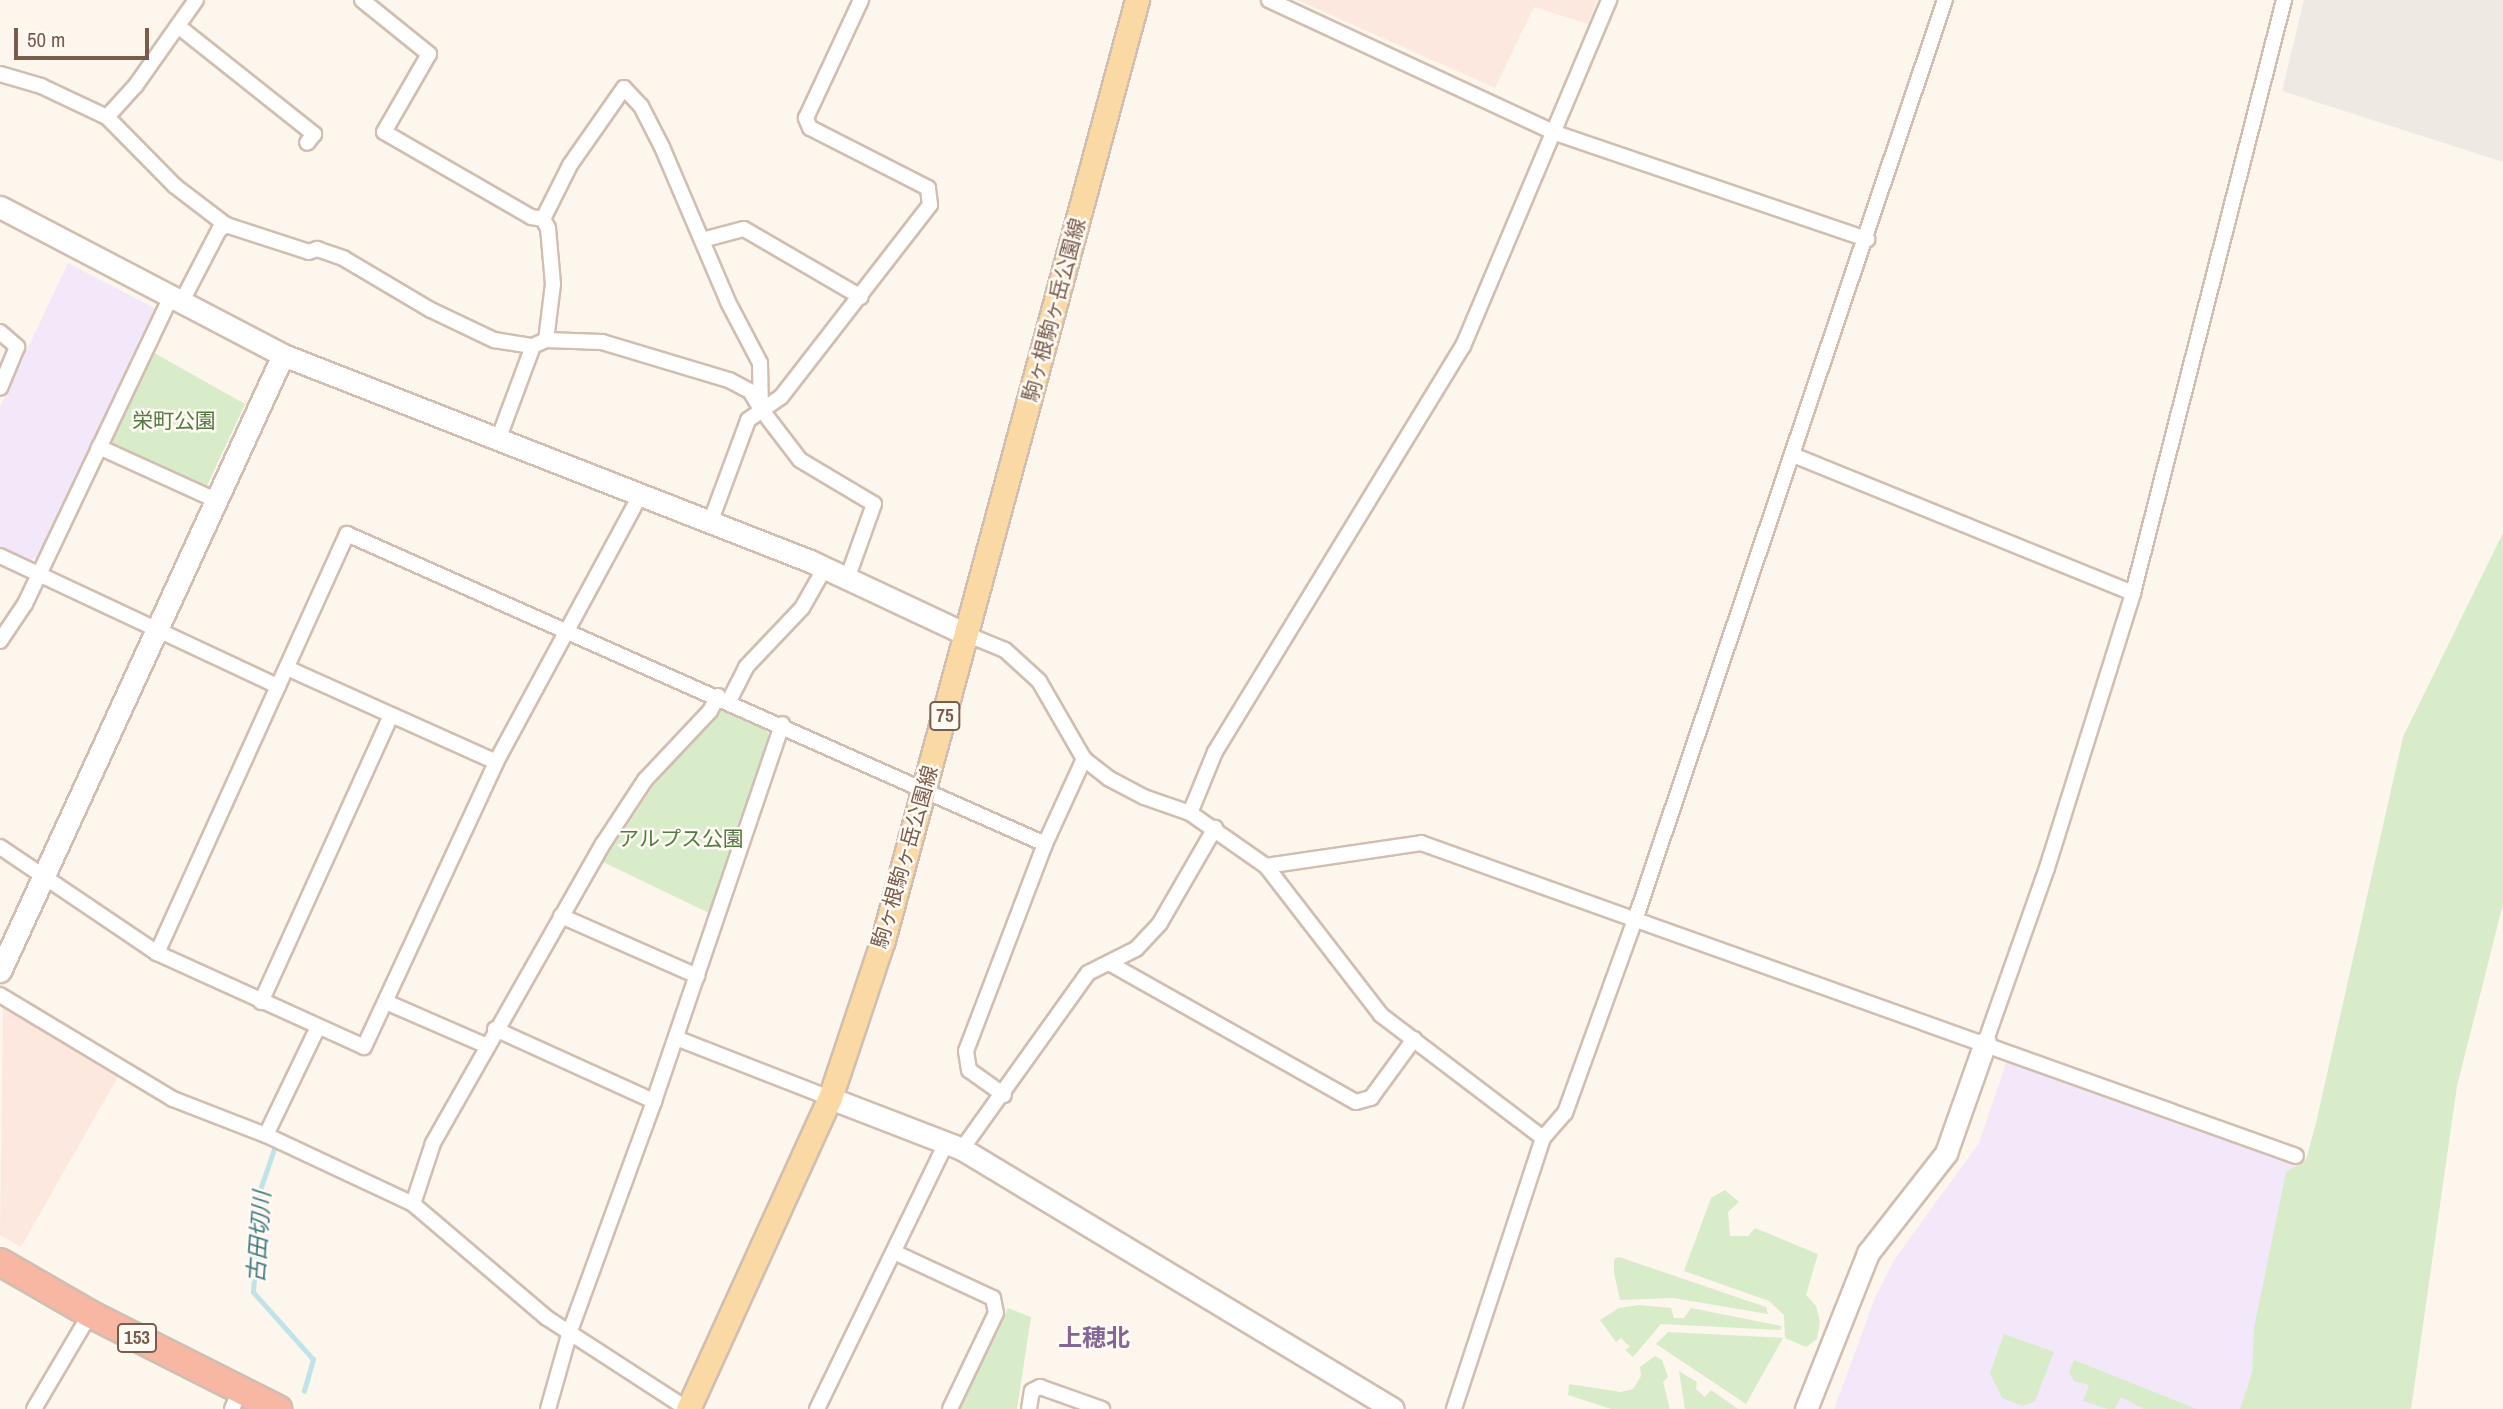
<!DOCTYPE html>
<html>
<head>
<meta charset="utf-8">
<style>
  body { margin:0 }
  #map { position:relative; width:2503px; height:1409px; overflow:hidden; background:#fdf6ec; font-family:"Archivo Narrow","Noto Sans JP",sans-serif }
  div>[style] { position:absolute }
  .commercial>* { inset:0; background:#fde8e0 }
  .industrial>* { inset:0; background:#efe9e4 }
  .education>* { inset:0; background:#f3e8fa }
  .green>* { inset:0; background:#d8ecc9 }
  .stream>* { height:5px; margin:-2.5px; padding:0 2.5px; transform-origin:2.5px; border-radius:2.5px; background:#bfe3e8 }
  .roads { filter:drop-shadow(2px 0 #d1beb0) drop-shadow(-2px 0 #d1beb0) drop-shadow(0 2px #d1beb0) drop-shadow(0 -2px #d1beb0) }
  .street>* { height:14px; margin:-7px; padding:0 7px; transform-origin:7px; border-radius:7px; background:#fff }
  .secondary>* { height:21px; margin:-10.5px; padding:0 10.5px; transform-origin:10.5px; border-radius:10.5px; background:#fff }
  .primary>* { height:23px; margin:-11.5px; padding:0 11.5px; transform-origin:11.5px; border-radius:11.5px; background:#fbd9a5 }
  .highway>* { height:26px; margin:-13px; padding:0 13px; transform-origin:13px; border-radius:13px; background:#f7b7a3 }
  span { translate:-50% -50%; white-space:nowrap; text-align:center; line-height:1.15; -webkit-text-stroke:5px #fffaf3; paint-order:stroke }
  .shield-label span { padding:2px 5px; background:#fffaf3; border:2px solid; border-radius:5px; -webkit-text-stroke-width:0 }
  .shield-label { font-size:19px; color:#7a5c4d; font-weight:700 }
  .street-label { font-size:21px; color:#7a5c4d }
  .park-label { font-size:21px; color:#537a41 }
  .water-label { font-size:23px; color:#437c86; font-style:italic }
  .quarter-label { font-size:24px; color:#846695; font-weight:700 }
  .scale { position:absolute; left:14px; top:28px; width:135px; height:32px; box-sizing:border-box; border:4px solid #7a5c4d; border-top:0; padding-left:9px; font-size:21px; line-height:24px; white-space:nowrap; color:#7a5c4d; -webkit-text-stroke:5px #fffaf3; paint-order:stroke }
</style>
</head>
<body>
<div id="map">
  <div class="commercial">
    <div style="clip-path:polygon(1297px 0,1597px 0,1588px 24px,1534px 7px,1495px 88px)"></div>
    <div style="clip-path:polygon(3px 1004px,119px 1075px,21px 1247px,0 1235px)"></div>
  </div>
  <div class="industrial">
    <div style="clip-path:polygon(2304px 0,2503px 0,2503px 162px,2282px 91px)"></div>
  </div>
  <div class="education">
    <div style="clip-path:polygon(68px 263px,158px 310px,38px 557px,28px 561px,0 549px,0 407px)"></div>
    <div style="clip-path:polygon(2008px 1057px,2324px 1171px,2288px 1409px,1834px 1409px,1875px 1298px,1894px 1260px,1979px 1143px)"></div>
  </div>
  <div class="green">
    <div style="clip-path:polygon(149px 350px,245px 404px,206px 488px,113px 446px,110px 436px)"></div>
    <div style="clip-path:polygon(2503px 533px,2503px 904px,2457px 1086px,2411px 1409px,2240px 1409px,2252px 1373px,2254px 1328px,2286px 1172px,2306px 1160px,2316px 1123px,2403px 737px)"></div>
    <div style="clip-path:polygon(727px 709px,767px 728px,769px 741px,711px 914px,603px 862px,653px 786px,718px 712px)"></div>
    <div style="clip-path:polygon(1725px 1190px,1739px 1202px,1728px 1212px,1730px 1236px,1748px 1236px,1755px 1228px,1818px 1254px,1806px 1295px,1816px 1306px,1820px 1322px,1817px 1339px,1806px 1347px,1785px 1338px,1784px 1315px,1769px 1301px,1684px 1271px,1711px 1198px)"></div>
    <div style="clip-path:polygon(1619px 1257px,1766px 1307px,1768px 1314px,1673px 1298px,1620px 1300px,1614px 1273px,1614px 1259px)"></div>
    <div style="clip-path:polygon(1639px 1305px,1671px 1308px,1674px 1318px,1684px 1318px,1691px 1308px,1781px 1326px,1781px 1330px,1661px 1324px,1633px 1357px,1625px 1350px,1630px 1347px,1621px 1338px,1616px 1342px,1600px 1320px,1619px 1308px)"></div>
    <div style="clip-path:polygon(1008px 1308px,1031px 1317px,1017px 1409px,958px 1409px)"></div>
    <div style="clip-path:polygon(1668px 1332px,1783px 1338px,1746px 1404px,1656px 1344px)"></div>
    <div style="clip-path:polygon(2004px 1334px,2054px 1352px,2035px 1401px,2023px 1406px,2002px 1398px,1990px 1373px)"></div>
    <div style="clip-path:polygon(1655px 1356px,1662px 1360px,1668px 1377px,1663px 1382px,1670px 1409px,1611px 1409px,1568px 1395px,1569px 1384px,1621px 1392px,1633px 1389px,1641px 1376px,1640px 1367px)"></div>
    <div style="clip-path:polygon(2074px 1360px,2179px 1402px,2197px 1409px,2144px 1409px,2121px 1397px,2115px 1409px,2107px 1409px,2083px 1401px,2089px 1385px,2074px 1381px,2069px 1372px)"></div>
    <div style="clip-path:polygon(1679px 1371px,1697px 1382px,1696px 1389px,1705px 1397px,1711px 1390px,1738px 1409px,1685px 1409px)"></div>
  </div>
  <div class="stream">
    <div style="left:275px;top:1146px;width:43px;rotate:108.9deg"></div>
    <div style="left:261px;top:1187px;width:105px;rotate:94.4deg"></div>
    <div style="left:253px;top:1292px;width:90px;rotate:48.2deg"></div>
    <div style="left:313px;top:1359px;width:33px;rotate:106deg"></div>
  </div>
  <div class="roads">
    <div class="street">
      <div style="left:362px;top:0;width:86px;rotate:38.9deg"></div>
      <div style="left:429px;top:54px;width:90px;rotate:120deg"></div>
      <div style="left:384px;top:132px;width:170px;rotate:30deg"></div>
      <div style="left:531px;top:217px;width:12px;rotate:9deg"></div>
      <div style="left:543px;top:219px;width:10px;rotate:61deg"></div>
      <div style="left:548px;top:228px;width:56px;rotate:84.9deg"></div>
      <div style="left:553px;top:284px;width:56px;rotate:97.1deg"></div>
      <div style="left:1269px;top:0;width:315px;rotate:24.9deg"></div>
      <div style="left:1555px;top:133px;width:330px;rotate:18.8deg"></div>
      <div style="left:178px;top:26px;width:174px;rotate:38.5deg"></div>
      <div style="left:314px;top:134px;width:11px;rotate:128deg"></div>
      <div style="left:0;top:74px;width:43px;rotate:16.3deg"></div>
      <div style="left:41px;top:86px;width:73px;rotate:25.2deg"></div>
      <div style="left:107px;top:117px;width:97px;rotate:45.4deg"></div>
      <div style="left:175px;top:186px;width:64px;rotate:37.4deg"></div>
      <div style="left:226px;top:225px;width:87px;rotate:18deg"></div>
      <div style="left:309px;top:252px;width:9px;rotate:-21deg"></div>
      <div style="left:317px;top:249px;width:28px;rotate:19deg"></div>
      <div style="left:343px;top:258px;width:102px;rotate:30.6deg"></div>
      <div style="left:431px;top:310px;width:70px;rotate:25.5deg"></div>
      <div style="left:494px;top:340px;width:39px;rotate:9deg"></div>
      <div style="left:533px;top:346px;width:14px;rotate:-25deg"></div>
      <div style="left:546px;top:340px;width:56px;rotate:2deg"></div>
      <div style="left:602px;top:342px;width:133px;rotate:16.7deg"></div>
      <div style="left:729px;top:380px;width:24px;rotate:28deg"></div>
      <div style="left:750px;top:391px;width:21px;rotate:59deg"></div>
      <div style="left:107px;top:117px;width:43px;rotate:-47.8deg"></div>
      <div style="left:136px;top:85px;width:104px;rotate:-54.8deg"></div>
      <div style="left:543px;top:219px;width:60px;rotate:-63.4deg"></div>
      <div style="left:570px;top:165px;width:94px;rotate:-55deg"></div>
      <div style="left:624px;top:88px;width:25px;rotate:47deg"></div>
      <div style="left:641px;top:106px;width:46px;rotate:62.9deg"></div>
      <div style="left:662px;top:147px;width:168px;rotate:66.9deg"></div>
      <div style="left:728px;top:302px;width:69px;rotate:62.3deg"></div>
      <div style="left:760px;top:363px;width:46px;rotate:88.8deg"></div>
      <div style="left:761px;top:409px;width:64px;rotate:52.6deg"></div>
      <div style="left:800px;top:460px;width:86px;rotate:30.7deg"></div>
      <div style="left:874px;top:504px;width:80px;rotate:109.8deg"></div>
      <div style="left:702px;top:240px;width:43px;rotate:-14.7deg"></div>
      <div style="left:744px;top:229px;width:135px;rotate:30.2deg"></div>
      <div style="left:181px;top:303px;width:82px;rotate:-62.5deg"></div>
      <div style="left:219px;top:230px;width:9px;rotate:-36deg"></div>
      <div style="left:0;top:332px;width:23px;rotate:41deg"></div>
      <div style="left:17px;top:347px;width:44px;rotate:112.5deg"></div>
      <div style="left:498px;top:440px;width:100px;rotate:-69.6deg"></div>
      <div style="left:99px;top:447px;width:131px;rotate:24.4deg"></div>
      <div style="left:1793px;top:455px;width:367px;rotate:22.1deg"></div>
      <div style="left:710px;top:523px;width:110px;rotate:-69.7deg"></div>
      <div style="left:748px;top:420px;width:40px;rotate:-34.9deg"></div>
      <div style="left:781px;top:397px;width:243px;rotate:-52.2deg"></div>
      <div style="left:930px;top:205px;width:17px;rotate:-97deg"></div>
      <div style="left:928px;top:188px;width:132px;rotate:-153deg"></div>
      <div style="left:810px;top:128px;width:11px;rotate:-112deg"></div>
      <div style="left:806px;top:118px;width:130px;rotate:-65deg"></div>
      <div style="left:0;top:556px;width:307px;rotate:25.1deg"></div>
      <div style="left:966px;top:634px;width:42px;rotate:22.3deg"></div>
      <div style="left:1005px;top:650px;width:46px;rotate:42.4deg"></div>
      <div style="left:1039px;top:681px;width:90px;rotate:60deg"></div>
      <div style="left:1084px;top:759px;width:31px;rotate:38deg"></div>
      <div style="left:1108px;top:778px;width:41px;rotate:27.8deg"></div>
      <div style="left:1144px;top:797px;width:49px;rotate:19.2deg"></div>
      <div style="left:1190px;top:813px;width:93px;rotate:34.9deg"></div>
      <div style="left:1266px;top:866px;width:188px;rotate:52.3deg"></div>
      <div style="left:1381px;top:1015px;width:203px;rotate:37.2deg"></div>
      <div style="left:1543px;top:1138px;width:285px;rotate:108.2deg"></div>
      <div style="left:0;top:641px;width:45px;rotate:-56deg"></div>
      <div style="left:25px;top:604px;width:339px;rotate:-64.6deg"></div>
      <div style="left:287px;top:668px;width:229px;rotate:24.2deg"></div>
      <div style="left:729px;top:701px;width:38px;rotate:-63deg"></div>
      <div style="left:746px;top:667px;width:81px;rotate:-46.5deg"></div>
      <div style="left:802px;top:608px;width:43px;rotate:-60.4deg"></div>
      <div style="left:1190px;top:813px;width:66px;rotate:-67.7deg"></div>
      <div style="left:1215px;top:752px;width:476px;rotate:-58.6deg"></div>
      <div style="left:1463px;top:346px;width:376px;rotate:-67.1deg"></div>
      <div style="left:0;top:847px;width:189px;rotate:34deg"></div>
      <div style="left:157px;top:953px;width:227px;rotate:24.4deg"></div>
      <div style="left:364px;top:1047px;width:314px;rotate:-65.1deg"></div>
      <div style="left:496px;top:762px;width:302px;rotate:-61.6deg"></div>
      <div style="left:1266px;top:866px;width:157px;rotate:-8.4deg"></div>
      <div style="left:1421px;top:843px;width:929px;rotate:19.68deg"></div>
      <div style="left:561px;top:916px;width:149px;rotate:23.8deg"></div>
      <div style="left:157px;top:953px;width:460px;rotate:-65.6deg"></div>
      <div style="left:347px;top:534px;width:764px;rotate:23.95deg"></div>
      <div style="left:1109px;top:963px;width:283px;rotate:29.4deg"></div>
      <div style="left:1356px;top:1102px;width:16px;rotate:-15deg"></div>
      <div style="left:1371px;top:1098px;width:73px;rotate:-53.9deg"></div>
      <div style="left:0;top:995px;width:202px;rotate:31deg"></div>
      <div style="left:173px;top:1099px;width:100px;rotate:21.2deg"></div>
      <div style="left:266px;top:1135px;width:162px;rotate:25.1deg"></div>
      <div style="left:413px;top:1204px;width:176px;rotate:40.4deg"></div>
      <div style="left:547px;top:1318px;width:167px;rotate:33deg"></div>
      <div style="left:261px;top:1002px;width:315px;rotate:-65.6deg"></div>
      <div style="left:386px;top:1002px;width:108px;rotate:23.5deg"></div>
      <div style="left:495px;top:1029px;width:175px;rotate:24.4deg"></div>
      <div style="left:676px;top:1038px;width:165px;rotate:21.3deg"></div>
      <div style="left:1985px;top:1043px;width:186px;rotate:-70.5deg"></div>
      <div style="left:2047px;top:868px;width:288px;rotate:-72.6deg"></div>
      <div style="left:2133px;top:593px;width:612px;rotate:-75.71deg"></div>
      <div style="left:1004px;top:1095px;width:43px;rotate:-144.5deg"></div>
      <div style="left:969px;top:1070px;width:19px;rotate:-99deg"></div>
      <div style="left:966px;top:1051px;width:222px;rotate:-69.1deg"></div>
      <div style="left:1045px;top:844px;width:94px;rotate:-65.4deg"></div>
      <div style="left:266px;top:1135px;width:120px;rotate:-64.3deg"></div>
      <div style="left:1543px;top:1138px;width:33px;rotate:-49deg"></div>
      <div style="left:1565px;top:1113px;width:208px;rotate:-70.1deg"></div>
      <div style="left:1636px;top:917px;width:968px;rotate:-71.38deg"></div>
      <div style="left:962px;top:1149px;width:216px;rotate:-54.4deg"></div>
      <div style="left:1088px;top:973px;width:54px;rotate:-26.6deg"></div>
      <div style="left:1136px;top:949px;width:35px;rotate:-47deg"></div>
      <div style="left:1160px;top:923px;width:110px;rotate:-59.9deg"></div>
      <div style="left:413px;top:1204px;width:64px;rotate:-71.8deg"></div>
      <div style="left:433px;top:1143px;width:344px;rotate:-60.4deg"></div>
      <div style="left:603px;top:844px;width:77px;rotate:-56.7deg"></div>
      <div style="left:645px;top:780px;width:95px;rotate:-46.7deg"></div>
      <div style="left:710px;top:711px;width:17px;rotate:-62deg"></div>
      <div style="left:896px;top:1253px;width:107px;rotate:24.9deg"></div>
      <div style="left:993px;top:1298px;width:15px;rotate:79deg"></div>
      <div style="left:996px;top:1313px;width:106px;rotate:115.6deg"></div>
      <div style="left:34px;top:1409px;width:110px;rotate:-59.5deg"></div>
      <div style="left:232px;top:1409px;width:21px;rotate:-67deg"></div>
      <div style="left:548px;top:1409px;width:81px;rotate:-74.2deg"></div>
      <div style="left:570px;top:1331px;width:245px;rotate:-69.9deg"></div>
      <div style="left:654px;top:1101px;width:398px;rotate:-71.2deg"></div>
      <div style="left:817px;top:1409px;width:298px;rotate:-64.1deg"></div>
      <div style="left:1029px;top:1409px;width:18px;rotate:-81deg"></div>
      <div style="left:1032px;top:1391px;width:9px;rotate:-27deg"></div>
      <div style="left:1040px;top:1387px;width:66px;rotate:19.5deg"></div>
    </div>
    <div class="secondary">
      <div style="left:0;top:207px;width:319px;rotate:27.6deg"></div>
      <div style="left:283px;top:355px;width:566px;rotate:21.35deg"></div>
      <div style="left:810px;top:561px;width:172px;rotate:25.1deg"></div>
      <div style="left:0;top:971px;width:678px;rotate:-65.33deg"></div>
      <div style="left:830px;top:1098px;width:142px;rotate:21.1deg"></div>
      <div style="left:962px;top:1149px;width:503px;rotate:31.1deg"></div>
      <div style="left:1806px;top:1409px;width:168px;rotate:-68.3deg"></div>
      <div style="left:1868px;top:1253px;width:127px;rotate:-52deg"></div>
      <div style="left:1946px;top:1153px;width:117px;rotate:-70.5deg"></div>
    </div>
    <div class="primary">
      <div style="left:688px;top:1409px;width:342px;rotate:-65.5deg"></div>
      <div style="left:830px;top:1098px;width:167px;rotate:-71.5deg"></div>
      <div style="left:883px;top:940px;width:974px;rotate:-74.88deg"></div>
    </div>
    <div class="highway">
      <div style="left:0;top:1262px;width:104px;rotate:30deg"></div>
      <div style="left:90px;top:1314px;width:211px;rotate:26.8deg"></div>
    </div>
  </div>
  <div class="shield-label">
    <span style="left:945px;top:716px">75</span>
    <span style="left:137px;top:1338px">153</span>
  </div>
  <div class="street-label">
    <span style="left:1054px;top:310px;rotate:-75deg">駒ヶ根駒ヶ岳公園線</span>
    <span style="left:905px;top:857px;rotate:-74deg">駒ヶ根駒ヶ岳公園線</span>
  </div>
  <div class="park-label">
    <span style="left:174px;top:421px">栄町公園</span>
    <span style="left:681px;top:839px">アルプス公園</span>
  </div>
  <div class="water-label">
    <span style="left:259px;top:1237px;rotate:-86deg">古田切川</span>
  </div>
  <div class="quarter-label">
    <span style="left:1094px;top:1338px">上穂北</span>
  </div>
  <div class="scale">50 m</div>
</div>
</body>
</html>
